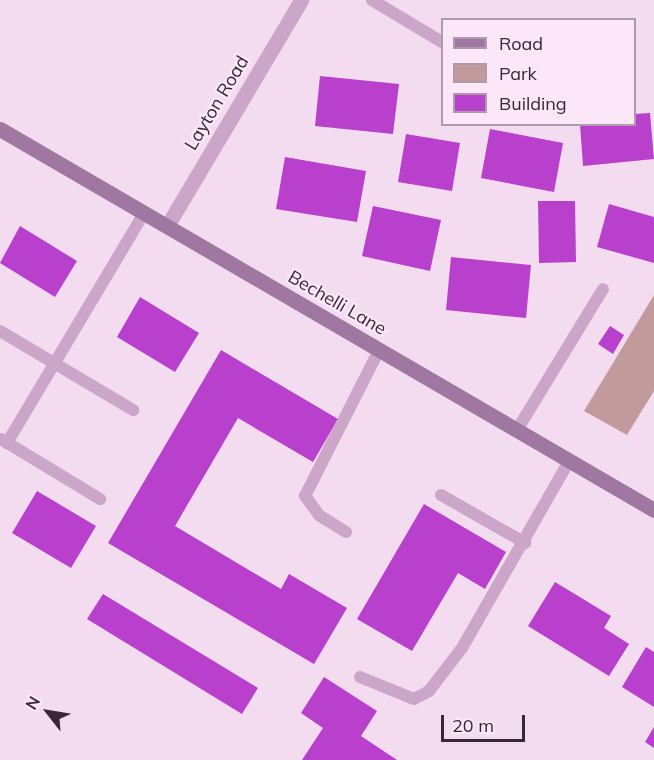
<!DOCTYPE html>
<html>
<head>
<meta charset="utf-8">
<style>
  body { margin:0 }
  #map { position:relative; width:654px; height:760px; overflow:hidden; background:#f3dbf0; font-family:Mulish,sans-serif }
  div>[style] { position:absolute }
  .green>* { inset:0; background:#c39a9c }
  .building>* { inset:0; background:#b93fcd }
  .lane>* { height:12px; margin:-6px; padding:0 6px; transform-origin:6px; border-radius:6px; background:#cca6c9 }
  .street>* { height:15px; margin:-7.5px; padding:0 7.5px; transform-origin:7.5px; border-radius:7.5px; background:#cca6c9 }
  .secondary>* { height:15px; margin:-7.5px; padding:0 7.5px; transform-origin:7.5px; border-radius:7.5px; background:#9f77a0 }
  span { translate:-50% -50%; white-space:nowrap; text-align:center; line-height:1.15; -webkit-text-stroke:4.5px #fbe7f7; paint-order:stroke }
  .street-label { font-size:18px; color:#372738 }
  .legend { position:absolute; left:441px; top:18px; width:195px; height:108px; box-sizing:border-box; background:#fbe7f7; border:2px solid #ad9aab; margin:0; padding:8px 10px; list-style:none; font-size:18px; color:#372738 }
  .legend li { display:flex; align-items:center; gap:12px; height:30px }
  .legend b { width:30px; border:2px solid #ad9aab }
  .north { position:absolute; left:18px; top:682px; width:60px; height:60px; -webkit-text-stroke:4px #fbe7f7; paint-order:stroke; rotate:301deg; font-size:16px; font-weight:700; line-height:24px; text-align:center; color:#372738 }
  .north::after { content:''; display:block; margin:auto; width:21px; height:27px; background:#372738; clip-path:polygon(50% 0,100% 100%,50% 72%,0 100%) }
  .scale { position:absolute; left:441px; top:715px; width:84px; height:27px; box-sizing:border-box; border:3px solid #372738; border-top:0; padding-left:8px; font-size:18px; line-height:21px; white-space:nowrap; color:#372738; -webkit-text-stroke:4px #fbe7f7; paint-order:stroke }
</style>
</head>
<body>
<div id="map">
  <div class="green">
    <div style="clip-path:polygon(654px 295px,654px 391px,627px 435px,584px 411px)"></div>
  </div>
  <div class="building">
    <div style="clip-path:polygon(320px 76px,399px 84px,393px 134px,315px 126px)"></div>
    <div style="clip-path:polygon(650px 113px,654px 159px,583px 166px,580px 124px,634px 124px,634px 114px)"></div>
    <div style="clip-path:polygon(490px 129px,563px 143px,554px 192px,481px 178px)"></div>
    <div style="clip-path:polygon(406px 134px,460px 143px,452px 191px,398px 182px)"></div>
    <div style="clip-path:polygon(285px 157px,366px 171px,357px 222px,276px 209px)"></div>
    <div style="clip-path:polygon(538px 201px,575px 201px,576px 262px,539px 263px)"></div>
    <div style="clip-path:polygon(609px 204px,654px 217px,654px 263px,597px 247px)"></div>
    <div style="clip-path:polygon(373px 206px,441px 220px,430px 271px,362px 256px)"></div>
    <div style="clip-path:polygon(20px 226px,77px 261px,55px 297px,0 263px)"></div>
    <div style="clip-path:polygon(451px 257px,531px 265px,526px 318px,446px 310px)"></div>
    <div style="clip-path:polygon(140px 297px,199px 333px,175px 372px,117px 337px)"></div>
    <div style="clip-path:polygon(610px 326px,624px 335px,613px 354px,598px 344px)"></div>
    <div style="clip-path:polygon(221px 350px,338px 419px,313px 462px,238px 418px,175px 526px,281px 589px,289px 574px,347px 608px,314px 664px,108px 543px)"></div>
    <div style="clip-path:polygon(37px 491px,96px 526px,71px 568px,12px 533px)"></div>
    <div style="clip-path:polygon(424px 504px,506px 552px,485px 589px,458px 573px,412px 651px,357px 619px)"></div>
    <div style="clip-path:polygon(555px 582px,611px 616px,604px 628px,629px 644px,609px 676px,528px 626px)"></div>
    <div style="clip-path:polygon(103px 594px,258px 688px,242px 714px,87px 619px)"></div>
    <div style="clip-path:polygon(646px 647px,654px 652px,654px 707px,622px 687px)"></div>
    <div style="clip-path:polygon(324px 677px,377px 711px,361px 736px,397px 760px,302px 760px,323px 728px,301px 713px)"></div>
    <div style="clip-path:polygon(654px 727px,654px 748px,645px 742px)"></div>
  </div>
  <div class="lane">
    <div style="left:372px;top:0;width:82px;rotate:31deg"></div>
    <div style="left:0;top:331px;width:155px;rotate:30.7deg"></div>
    <div style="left:517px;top:430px;width:165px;rotate:-58.6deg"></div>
    <div style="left:1px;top:439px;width:116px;rotate:31.2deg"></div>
    <div style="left:7px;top:443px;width:268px;rotate:-59.2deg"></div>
    <div style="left:441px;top:495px;width:97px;rotate:29.7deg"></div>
    <div style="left:346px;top:532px;width:32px;rotate:-148deg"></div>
    <div style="left:319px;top:515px;width:24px;rotate:-126deg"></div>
    <div style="left:305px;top:496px;width:164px;rotate:-63.1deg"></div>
    <div style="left:360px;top:677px;width:58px;rotate:22.2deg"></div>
    <div style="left:414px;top:699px;width:17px;rotate:-28deg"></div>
    <div style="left:429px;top:691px;width:54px;rotate:-52.5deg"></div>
    <div style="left:462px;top:648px;width:215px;rotate:-60.2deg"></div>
  </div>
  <div class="street">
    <div style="left:167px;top:226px;width:263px;rotate:-59.3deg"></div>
  </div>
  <div class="secondary">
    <div style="left:0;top:129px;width:757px;rotate:30.22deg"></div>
  </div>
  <div class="street-label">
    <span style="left:217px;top:103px;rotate:-59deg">Layton Road</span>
    <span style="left:337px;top:303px;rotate:30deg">Bechelli Lane</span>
  </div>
  <ul class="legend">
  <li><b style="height:8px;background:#9f77a0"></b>Road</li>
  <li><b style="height:16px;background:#c39a9c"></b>Park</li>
  <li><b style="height:16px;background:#b93fcd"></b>Building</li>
  </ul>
  <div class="north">N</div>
  <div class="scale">20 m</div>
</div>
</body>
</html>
